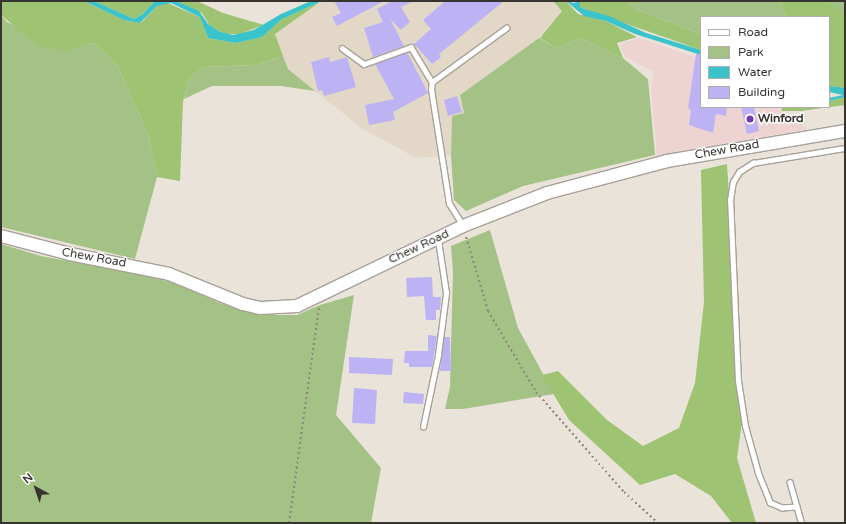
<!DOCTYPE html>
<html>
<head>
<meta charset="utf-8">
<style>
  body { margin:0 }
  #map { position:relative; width:846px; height:524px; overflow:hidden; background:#eae3d9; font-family:"Varela Round",sans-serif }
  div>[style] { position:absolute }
  .commercial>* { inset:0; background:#edd3d2 }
  .built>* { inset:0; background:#e3d8c8 }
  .green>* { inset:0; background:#a4c286 }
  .forest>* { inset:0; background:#9dc373 }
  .water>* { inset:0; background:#3ac3cb }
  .building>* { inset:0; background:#bdb3f4 }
  .path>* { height:2px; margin-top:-1px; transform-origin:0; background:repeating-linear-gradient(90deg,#8b867f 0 2px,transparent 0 5px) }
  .roads { filter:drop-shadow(1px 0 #a7a197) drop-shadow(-1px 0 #a7a197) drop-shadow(0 1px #a7a197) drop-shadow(0 -1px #a7a197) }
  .service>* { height:4.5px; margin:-2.25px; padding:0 2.25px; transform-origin:2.25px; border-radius:2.25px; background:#fff }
  .secondary>* { height:12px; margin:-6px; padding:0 6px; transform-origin:6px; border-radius:6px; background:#fff }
  .dots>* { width:11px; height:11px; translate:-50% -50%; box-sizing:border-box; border:2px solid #fff; border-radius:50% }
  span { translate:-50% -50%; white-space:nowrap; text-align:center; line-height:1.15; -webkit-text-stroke:3px #fff; paint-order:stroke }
  .poi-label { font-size:12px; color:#373430; font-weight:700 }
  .left { translate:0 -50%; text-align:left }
  .street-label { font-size:12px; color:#373430 }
  .frame { position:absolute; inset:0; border:2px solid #373430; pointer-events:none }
  .legend { position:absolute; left:700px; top:16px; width:130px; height:92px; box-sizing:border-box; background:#fff; border:1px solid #afaeac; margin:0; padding:5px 7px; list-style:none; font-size:12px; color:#373430 }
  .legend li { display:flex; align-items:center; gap:8px; height:20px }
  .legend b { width:20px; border:1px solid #afaeac }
  .north { position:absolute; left:16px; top:468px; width:40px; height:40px; -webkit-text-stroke:3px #fff; paint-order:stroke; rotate:320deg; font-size:11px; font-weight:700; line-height:16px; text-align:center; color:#373430 }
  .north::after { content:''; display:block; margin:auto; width:14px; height:18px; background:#373430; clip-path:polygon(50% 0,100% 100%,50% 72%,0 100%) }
</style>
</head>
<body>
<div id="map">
  <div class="commercial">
    <div style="clip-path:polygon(639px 38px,701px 59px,701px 107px,776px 107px,808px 129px,657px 156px,651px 85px,654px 72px,625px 57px,619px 44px)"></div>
  </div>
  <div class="built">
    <div style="clip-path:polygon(322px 1px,553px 1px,562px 11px,539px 38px,460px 95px,464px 113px,452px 116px,451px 155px,416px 158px,363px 129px,287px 69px,275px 34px)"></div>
  </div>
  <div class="green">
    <div style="clip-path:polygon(626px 1px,779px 1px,787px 17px,701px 17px,701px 34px,637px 10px)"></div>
    <div style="clip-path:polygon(829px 1px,845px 1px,845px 18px,838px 13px)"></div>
    <div style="clip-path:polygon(1px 15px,7px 22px,67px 51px,94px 43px,117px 65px,148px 134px,157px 177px,135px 259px,1px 227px)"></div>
    <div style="clip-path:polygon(539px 38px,556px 48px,580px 38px,623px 58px,648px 79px,655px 155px,523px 186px,466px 211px,454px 200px,451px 155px,452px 116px,464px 113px,460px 95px)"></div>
    <div style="clip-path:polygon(283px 56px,288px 69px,315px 91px,281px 86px,212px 86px,184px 99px,189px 79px,203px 67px,256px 65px)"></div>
    <div style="clip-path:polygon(490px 230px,518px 328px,554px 394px,463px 409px,445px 409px,450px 387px,453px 272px,451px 246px)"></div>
    <div style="clip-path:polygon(1px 244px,41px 256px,144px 275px,177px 284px,222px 304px,261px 315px,297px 315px,320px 305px,354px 295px,336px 415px,381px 468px,371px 523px,1px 523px)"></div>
  </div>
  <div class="forest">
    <div style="clip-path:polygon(1px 1px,84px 1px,124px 20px,141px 23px,157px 6px,165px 2px,200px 17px,208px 38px,236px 43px,262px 37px,282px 19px,320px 2px,275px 34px,283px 56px,256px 65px,203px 67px,189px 79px,183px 102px,180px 181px,157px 177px,148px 134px,117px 65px,94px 43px,68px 51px,38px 46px,1px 15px)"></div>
    <div style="clip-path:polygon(94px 1px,155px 1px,143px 14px,134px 19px)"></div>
    <div style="clip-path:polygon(176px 1px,197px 1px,223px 13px,264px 25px,239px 34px,224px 34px,210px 26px,202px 13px)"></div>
    <div style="clip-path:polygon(553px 1px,566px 1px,578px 14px,606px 21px,637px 37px,617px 43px,623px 58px,580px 38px,556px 48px,540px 38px,562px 11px)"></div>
    <div style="clip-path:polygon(580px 1px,626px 1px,637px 10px,701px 34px,701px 50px,584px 9px,580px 7px)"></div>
    <div style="clip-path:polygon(779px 1px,829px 1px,845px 18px,845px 88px,829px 86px,829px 17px,787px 17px)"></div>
    <div style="clip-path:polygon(845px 97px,845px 105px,801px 111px,782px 111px,781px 107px,829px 107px,829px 101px)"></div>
    <div style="clip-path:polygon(727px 164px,743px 414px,737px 458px,756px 523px,732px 523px,711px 496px,675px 474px,640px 485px,569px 420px,542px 375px,558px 371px,607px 420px,643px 446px,679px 428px,695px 383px,704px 302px,701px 170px)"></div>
  </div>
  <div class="water">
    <div style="clip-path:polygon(84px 1px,94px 1px,134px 19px,143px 14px,155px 1px,176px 1px,199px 11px,208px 24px,220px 32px,233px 35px,254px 30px,281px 14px,311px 1px,322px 1px,282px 19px,262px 37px,236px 43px,208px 38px,200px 17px,171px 3px,157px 6px,140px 23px,124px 20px)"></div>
    <div style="clip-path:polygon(566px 1px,574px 3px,580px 1px,580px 7px,584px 9px,609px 16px,646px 33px,701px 50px,701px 55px,635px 34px,606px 21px,584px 16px)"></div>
    <div style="clip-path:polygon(829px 86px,845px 88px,845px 97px,829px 101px,829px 98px,843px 95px,829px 92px)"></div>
  </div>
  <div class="building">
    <div style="clip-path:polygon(334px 1px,384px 1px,337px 26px,332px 17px,341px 13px)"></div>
    <div style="clip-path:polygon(392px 1px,414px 1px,401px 7px,410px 22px,401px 30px,390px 19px,404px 46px,373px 57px,364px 28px,383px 22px,377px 9px)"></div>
    <div style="clip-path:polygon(445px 1px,504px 1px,439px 54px,441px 57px,432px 64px,414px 44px,431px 29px,423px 20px)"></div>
    <div style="clip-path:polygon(407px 52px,428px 93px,393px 112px,395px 120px,369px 125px,365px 105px,394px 99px,375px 64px)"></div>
    <div style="clip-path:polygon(696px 54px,701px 54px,701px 107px,727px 107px,726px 116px,716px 114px,713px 133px,689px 125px,691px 110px,688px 108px)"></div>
    <div style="clip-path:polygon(329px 57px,330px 62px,347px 57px,356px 87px,324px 96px,322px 90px,318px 91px,311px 62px)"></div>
    <div style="clip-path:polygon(457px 96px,462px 112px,448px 116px,444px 100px)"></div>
    <div style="clip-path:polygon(741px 107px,754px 107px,759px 131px,747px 134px)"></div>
    <div style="clip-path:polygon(432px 277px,433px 297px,441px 297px,440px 310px,436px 310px,436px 320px,426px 320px,424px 296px,407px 297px,406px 278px)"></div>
    <div style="clip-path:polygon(428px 335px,437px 336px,432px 367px,409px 367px,409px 363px,404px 363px,405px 351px,428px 351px)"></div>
    <div style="clip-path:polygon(444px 337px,450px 337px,451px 371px,440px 371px)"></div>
    <div style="clip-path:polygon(349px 357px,393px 359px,392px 375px,349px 373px)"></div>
    <div style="clip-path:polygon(354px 388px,377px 390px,375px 424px,352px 423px)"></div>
    <div style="clip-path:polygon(404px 392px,424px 394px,423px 404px,403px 403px)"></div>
  </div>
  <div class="path">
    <div style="left:466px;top:237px;width:77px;rotate:73.4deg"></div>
    <div style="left:488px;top:311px;width:94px;rotate:59.3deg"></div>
    <div style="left:536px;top:392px;width:133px;rotate:48.7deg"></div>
    <div style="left:624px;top:492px;width:46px;rotate:42.4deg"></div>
    <div style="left:289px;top:523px;width:219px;rotate:-82.1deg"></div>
  </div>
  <div class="roads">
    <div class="service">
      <div style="left:342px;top:48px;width:27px;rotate:36deg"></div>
      <div style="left:364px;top:64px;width:50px;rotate:-19.9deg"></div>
      <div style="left:411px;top:47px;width:41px;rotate:59deg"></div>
      <div style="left:463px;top:226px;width:26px;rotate:-122deg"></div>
      <div style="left:449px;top:204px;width:116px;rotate:-98.9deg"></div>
      <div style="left:431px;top:89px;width:7px;rotate:-82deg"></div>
      <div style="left:432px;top:82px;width:92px;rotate:-36.1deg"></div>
      <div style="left:423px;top:427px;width:74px;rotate:-78.2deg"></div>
      <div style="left:438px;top:355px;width:63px;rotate:-82.6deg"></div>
      <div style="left:446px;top:293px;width:54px;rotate:-98.6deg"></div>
      <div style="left:790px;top:482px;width:41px;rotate:74.2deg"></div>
      <div style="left:797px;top:507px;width:15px;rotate:176deg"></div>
      <div style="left:782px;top:508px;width:13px;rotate:-157deg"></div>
      <div style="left:770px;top:503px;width:32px;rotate:-112deg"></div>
      <div style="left:758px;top:473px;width:49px;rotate:-105.5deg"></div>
      <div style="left:745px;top:426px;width:46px;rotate:-98.8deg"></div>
      <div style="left:738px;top:381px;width:181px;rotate:-92.5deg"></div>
      <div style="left:730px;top:200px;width:18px;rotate:-81deg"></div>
      <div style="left:733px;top:182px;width:12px;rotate:-59deg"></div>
      <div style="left:739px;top:172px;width:17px;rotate:-33deg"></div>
      <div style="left:753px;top:163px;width:93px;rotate:-9.3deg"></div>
    </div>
    <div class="secondary">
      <div style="left:1px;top:236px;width:71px;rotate:14.6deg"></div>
      <div style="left:70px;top:254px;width:101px;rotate:11.4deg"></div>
      <div style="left:169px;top:274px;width:80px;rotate:22.1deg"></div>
      <div style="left:243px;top:304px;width:17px;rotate:13deg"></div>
      <div style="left:260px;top:308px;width:37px;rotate:-3deg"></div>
      <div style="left:297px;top:306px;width:184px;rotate:-25.7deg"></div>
      <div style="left:463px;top:226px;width:90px;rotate:-21.4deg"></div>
      <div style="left:547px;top:193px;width:124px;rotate:-14.9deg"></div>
      <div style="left:667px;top:161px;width:181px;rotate:-9.6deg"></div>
    </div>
  </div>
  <div class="dots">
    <div style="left:750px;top:119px;background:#6e3bb2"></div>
  </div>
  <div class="poi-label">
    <span class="left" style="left:758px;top:119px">Winford</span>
  </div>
  <div class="street-label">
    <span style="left:727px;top:150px;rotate:-10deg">Chew Road</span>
    <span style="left:419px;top:247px;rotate:-25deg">Chew Road</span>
    <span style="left:94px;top:258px;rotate:10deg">Chew Road</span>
  </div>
  <div class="frame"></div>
  <ul class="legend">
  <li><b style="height:5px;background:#fff"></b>Road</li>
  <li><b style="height:11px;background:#a4c286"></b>Park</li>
  <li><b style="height:11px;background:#3ac3cb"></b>Water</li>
  <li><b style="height:11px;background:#bdb3f4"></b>Building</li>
  </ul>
  <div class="north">N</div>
</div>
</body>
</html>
